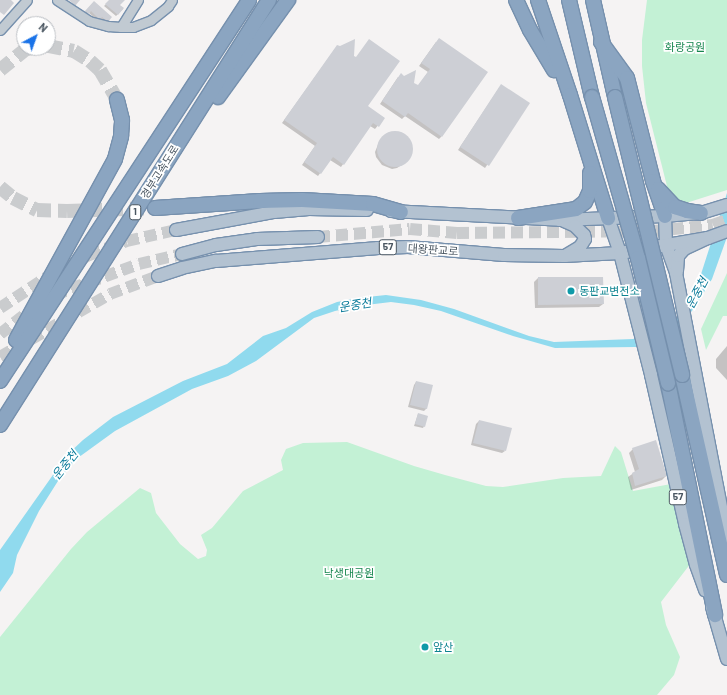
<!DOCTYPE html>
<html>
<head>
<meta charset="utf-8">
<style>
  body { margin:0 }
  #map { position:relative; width:727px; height:695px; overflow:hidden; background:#f5f3f3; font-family:Barlow,"Noto Sans KR",sans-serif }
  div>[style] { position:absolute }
  .green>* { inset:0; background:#c3f1d5 }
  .water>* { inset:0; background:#90daee }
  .shadow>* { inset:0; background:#0003 }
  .building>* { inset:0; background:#cdcfd5 }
  .round { border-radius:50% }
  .major-tunnel>* { height:12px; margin-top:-6px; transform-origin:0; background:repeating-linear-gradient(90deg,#caccce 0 12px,transparent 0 18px) }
  .highway-tunnel>* { height:14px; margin-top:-7px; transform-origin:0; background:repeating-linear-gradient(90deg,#caccce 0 14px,transparent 0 21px) }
  .roads { filter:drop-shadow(1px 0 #7690ad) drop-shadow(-1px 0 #7690ad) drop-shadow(0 1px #7690ad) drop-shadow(0 -1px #7690ad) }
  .minor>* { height:9px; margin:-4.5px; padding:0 4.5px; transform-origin:4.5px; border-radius:4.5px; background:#c1cad2 }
  .major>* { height:12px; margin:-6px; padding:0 6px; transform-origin:6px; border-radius:6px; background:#b3c2d1 }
  .highway>* { height:14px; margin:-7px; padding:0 7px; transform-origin:7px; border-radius:7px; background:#8ba5c1 }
  .bridges { filter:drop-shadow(1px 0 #7690ad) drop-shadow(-1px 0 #7690ad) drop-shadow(0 1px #7690ad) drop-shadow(0 -1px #7690ad) }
  .highway-bridge>* { height:14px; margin:-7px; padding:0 7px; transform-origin:7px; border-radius:7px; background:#8ba5c1 }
  .dots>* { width:11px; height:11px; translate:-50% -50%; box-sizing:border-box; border:2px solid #fff; border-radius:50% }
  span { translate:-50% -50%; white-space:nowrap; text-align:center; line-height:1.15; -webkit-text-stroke:3.5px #fff; paint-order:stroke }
  .shield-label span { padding:1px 3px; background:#fff; border:1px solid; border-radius:3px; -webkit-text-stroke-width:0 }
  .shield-label { font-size:10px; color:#4a5661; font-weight:700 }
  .park-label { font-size:11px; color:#17864f }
  .street-label { font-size:11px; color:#4a5661 }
  .culture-label { font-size:11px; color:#0d838f }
  .left { translate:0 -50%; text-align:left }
  .water-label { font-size:12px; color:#0c7c9b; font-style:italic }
  .north { position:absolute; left:16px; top:16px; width:40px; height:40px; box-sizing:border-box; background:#fff; border:1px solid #b7bbc0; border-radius:50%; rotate:41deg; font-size:11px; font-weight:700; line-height:16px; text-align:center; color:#4a5661 }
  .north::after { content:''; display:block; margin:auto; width:14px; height:18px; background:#1a73e8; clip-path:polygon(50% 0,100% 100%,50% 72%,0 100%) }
</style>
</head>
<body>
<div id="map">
  <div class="green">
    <div style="clip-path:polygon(647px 0,727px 0,727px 190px,683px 204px,670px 198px,646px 103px,642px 66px,642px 40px)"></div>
    <div style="clip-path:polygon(727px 273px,727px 316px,723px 316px,706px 350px,701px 329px)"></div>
    <div style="clip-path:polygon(347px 442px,414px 466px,445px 475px,486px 486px,503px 487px,563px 478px,601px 476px,615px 446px,621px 452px,633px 491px,671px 484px,691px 563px,661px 602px,666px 625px,680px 657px,674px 675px,657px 695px,0 695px,0 637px,71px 549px,87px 532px,140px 488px,151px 493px,156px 513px,180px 544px,198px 559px,206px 556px,207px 550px,201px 535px,212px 528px,243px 491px,283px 470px,281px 460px,286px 449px,303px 443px)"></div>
  </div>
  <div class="water">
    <div style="clip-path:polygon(727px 193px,727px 237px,712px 279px,695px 307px,680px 326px,666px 338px,636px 347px,555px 348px,513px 336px,441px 311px,414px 305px,391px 302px,358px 306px,335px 311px,314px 318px,256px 361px,228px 376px,192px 389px,115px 431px,75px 460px,58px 481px,39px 511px,17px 555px,13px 573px,0 592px,0 550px,67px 455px,83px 440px,113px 417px,183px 381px,227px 364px,263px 336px,286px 328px,312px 312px,337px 302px,358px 298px,386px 295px,421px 300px,454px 309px,529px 336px,554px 342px,633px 339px,656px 333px,675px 320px,694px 296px)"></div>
  </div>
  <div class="shadow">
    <div style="clip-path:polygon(110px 0,123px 0,119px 5px,123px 9px,116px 16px,104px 6px)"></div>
    <div style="clip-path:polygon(94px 2px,111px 17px,106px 23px,100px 18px,98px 21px,88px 12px,86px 14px,84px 13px)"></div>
    <div style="clip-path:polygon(436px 42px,441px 137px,439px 139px,405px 116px,402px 119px,380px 104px,398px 77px,418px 86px,428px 72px,419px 66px)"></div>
    <div style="clip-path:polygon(335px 49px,355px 58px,367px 107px,384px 118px,375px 129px,370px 126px,341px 167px,330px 160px,318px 176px,302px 165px,315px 146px,282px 123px)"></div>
    <div style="clip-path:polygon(499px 88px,529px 103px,485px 168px,458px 150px)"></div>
    <div style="clip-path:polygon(391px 133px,403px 134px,411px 142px,411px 154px,406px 162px,397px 168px,392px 169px,382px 165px,376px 157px,375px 152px,379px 142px)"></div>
    <div style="clip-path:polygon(538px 278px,603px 304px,599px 307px,535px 308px,534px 282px)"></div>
    <div style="clip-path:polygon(727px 346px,727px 380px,716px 368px,716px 359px)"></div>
    <div style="clip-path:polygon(416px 382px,427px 408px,424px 411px,408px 407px,414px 385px)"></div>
    <div style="clip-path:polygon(418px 414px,424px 426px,423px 428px,414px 426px)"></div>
    <div style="clip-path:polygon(479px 421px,505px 451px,502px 453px,471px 445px,476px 424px)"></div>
    <div style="clip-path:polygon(633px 449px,666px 476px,662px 480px,631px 490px,628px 477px,635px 472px,629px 453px)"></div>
  </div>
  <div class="building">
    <div style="clip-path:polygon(0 0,11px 0,14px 3px,4px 15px,0 12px)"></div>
    <div style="clip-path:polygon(69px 0,80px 0,75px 6px)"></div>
    <div style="clip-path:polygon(109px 0,125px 0,120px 5px,124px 8px,118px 15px,105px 4px)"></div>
    <div style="clip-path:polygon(94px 1px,112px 17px,108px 22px,102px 17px,100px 20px,91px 11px,89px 14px,85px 11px)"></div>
    <div style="clip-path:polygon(439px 38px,488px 72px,442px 137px,408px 113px,405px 117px,382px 101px,401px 73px,404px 76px,416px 70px,414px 83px,418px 85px,430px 69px,421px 63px)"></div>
    <div style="clip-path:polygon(355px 39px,354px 56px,356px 57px,369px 39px,400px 61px,368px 106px,385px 118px,379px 127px,373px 123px,344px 165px,333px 157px,321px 174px,304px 162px,317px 143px,284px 120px,337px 45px,340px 46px)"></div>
    <div style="clip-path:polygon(501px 84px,530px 103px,489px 166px,460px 147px)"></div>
    <div class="round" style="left:377px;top:131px;width:36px;height:36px"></div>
    <div style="clip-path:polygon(538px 277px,603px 277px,604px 304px,538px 305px)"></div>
    <div style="clip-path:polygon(416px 381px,433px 385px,427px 409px,410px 405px)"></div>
    <div style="clip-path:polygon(418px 413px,428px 416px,425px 427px,415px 424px)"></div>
    <div style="clip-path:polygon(479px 420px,512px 428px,506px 451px,473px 443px)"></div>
    <div style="clip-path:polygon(656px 440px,667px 476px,635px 486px,632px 473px,639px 469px,632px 448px)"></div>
  </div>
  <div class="major-tunnel">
    <div style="left:318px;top:237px;width:92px;rotate:-5deg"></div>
    <div style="left:410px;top:229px;width:47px;rotate:4.9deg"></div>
    <div style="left:457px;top:233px;width:197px;rotate:-0.6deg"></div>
    <div style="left:654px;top:231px;width:59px;rotate:-5.8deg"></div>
    <div style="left:713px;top:225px;width:15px;rotate:-20deg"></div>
    <div style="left:54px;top:295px;width:90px;rotate:-20deg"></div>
    <div style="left:139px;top:264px;width:44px;rotate:-13.1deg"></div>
    <div style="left:0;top:308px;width:56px;rotate:-33.4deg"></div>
    <div style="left:47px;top:277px;width:47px;rotate:-27.6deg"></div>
    <div style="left:89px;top:255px;width:40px;rotate:-20.2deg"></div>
    <div style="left:127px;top:241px;width:50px;rotate:-12.7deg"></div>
    <div style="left:0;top:334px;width:41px;rotate:-38deg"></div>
    <div style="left:0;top:357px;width:127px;rotate:-29.8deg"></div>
    <div style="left:110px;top:294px;width:51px;rotate:-20.6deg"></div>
  </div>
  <div class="highway-tunnel">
    <div style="left:48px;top:46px;width:26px;rotate:11deg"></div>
    <div style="left:74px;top:51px;width:19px;rotate:32deg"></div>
    <div style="left:90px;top:61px;width:13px;rotate:42deg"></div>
    <div style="left:100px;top:70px;width:34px;rotate:60deg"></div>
    <div style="left:0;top:70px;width:33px;rotate:-39deg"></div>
    <div style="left:26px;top:49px;width:6px;rotate:-9deg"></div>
    <div style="left:0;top:187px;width:17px;rotate:40deg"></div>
    <div style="left:13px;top:198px;width:27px;rotate:27deg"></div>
    <div style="left:37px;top:210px;width:30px;rotate:2deg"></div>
    <div style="left:67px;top:211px;width:88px;rotate:-2deg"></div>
  </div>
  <div class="roads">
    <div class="minor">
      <div style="left:57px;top:0;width:38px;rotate:33deg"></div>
      <div style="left:89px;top:21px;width:20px;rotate:15deg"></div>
      <div style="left:108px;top:26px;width:13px;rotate:4deg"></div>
      <div style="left:121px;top:27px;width:12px"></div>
      <div style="left:133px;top:27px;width:19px;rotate:-21deg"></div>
      <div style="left:151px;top:20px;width:22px;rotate:-39deg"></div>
      <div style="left:168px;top:6px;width:7px;rotate:-56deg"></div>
      <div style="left:121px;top:27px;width:32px;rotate:-58deg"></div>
      <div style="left:0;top:30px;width:40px;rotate:-48deg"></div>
    </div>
    <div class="major">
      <div style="left:391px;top:211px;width:169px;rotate:3deg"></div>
      <div style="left:560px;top:220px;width:105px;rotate:-2.2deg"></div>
      <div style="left:665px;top:216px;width:36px;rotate:-5deg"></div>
      <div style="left:701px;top:213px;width:27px;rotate:-17deg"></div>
      <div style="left:665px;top:216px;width:29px;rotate:88deg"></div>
      <div style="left:666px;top:245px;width:30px;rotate:70deg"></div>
      <div style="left:676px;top:273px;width:270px;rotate:79.1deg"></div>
      <div style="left:608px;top:218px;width:37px;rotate:71deg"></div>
      <div style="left:620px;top:253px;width:126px;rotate:75.7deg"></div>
      <div style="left:651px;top:375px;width:153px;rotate:77.1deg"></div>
      <div style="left:685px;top:524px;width:42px;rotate:75deg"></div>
      <div style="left:696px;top:565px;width:27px;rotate:70deg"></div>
      <div style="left:564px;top:221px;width:12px;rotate:24deg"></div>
      <div style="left:575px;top:226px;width:13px;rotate:45deg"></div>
      <div style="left:584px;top:235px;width:4px;rotate:76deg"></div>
      <div style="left:585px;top:239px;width:9px;rotate:122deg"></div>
      <div style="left:580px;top:247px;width:17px;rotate:149deg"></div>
      <div style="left:176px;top:230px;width:100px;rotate:-10.4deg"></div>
      <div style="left:274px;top:212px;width:35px;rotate:-5deg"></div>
      <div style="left:309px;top:209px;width:58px;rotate:1deg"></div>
      <div style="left:182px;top:254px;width:35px;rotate:-15deg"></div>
      <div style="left:216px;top:245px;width:41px;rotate:-8.3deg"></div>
      <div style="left:257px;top:239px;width:61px;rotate:-1.9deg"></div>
      <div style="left:677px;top:271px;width:15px;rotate:-86deg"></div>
      <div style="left:678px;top:256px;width:9px;rotate:-49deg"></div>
      <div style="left:684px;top:249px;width:26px;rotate:-25deg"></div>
      <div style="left:708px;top:238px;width:20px;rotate:-20deg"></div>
      <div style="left:158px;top:276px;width:25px;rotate:-18deg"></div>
      <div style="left:182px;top:268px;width:35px;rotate:-12deg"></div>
      <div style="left:216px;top:261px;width:163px;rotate:-4.6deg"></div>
      <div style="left:378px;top:248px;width:30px;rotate:-2deg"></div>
      <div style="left:408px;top:247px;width:96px;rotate:4.8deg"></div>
      <div style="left:504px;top:255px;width:60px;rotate:1deg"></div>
      <div style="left:564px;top:256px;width:56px;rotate:-3.1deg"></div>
      <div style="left:620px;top:253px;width:89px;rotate:-9.7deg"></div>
      <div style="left:712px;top:607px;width:54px;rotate:73.9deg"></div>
    </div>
    <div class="highway">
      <div style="left:516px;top:0;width:33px;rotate:65deg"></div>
      <div style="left:530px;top:30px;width:47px;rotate:59deg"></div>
      <div style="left:538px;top:0;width:100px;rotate:71.4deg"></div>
      <div style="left:570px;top:95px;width:129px;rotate:72.8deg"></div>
      <div style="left:569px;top:0;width:100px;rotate:76.7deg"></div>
      <div style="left:593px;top:0;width:99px;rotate:77.2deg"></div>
      <div style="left:601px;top:42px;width:44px;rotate:54.2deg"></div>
      <div style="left:627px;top:78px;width:106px;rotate:75.8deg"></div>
      <div style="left:653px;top:181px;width:37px;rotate:71deg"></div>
      <div style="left:218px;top:97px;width:120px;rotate:-54.2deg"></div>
      <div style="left:658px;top:189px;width:25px;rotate:47deg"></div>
      <div style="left:675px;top:207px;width:13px;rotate:18deg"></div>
      <div style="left:687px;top:211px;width:14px;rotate:8deg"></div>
      <div style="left:155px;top:208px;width:105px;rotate:-3.8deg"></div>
      <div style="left:260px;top:201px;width:42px;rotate:-1.4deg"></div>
      <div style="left:302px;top:200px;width:71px;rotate:3.2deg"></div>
      <div style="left:373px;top:204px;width:29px;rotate:16deg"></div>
      <div style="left:518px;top:218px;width:59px;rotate:-8.8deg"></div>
      <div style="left:576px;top:209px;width:11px;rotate:-38deg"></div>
      <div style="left:585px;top:202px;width:12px;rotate:-66deg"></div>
      <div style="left:590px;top:191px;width:18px;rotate:-90deg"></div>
      <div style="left:16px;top:340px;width:206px;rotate:-61.3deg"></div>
      <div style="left:115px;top:159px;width:24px;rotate:-75deg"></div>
      <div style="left:121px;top:136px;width:16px;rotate:-86deg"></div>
      <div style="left:122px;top:120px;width:21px;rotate:-104deg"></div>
      <div style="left:682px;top:375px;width:205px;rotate:77.3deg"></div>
      <div style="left:0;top:381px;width:455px;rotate:-56.8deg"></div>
      <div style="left:668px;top:383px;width:237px;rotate:78.5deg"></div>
      <div style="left:0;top:425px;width:503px;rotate:-57.67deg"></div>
    </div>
  </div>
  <div class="bridges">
    <div class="highway-bridge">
      <div style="left:592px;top:97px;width:167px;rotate:74.1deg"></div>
      <div style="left:638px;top:258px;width:129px;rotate:76.5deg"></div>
      <div style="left:615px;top:97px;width:286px;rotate:76.4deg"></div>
    </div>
  </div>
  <div class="dots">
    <div style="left:571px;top:291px;background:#0f9aa8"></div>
    <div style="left:425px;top:647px;background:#0f9aa8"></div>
  </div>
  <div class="shield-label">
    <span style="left:135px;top:212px">1</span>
    <span style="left:388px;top:247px">57</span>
    <span style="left:678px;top:497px">57</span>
  </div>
  <div class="park-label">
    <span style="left:685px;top:47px">화랑공원</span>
    <span style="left:349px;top:573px">낙생대공원</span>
  </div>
  <div class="street-label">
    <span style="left:160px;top:172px;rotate:-58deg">경부고속도로</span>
    <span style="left:433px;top:250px;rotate:4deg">대왕판교로</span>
  </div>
  <div class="culture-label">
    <span class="left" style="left:579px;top:291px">동판교변전소</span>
    <span class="left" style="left:433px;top:647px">앞산</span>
  </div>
  <div class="water-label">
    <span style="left:697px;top:293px;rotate:-62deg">운중천</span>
    <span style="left:355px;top:305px;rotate:-9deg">운중천</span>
    <span style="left:65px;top:465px;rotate:-51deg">운중천</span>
  </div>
  <div class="north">N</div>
</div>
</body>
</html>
